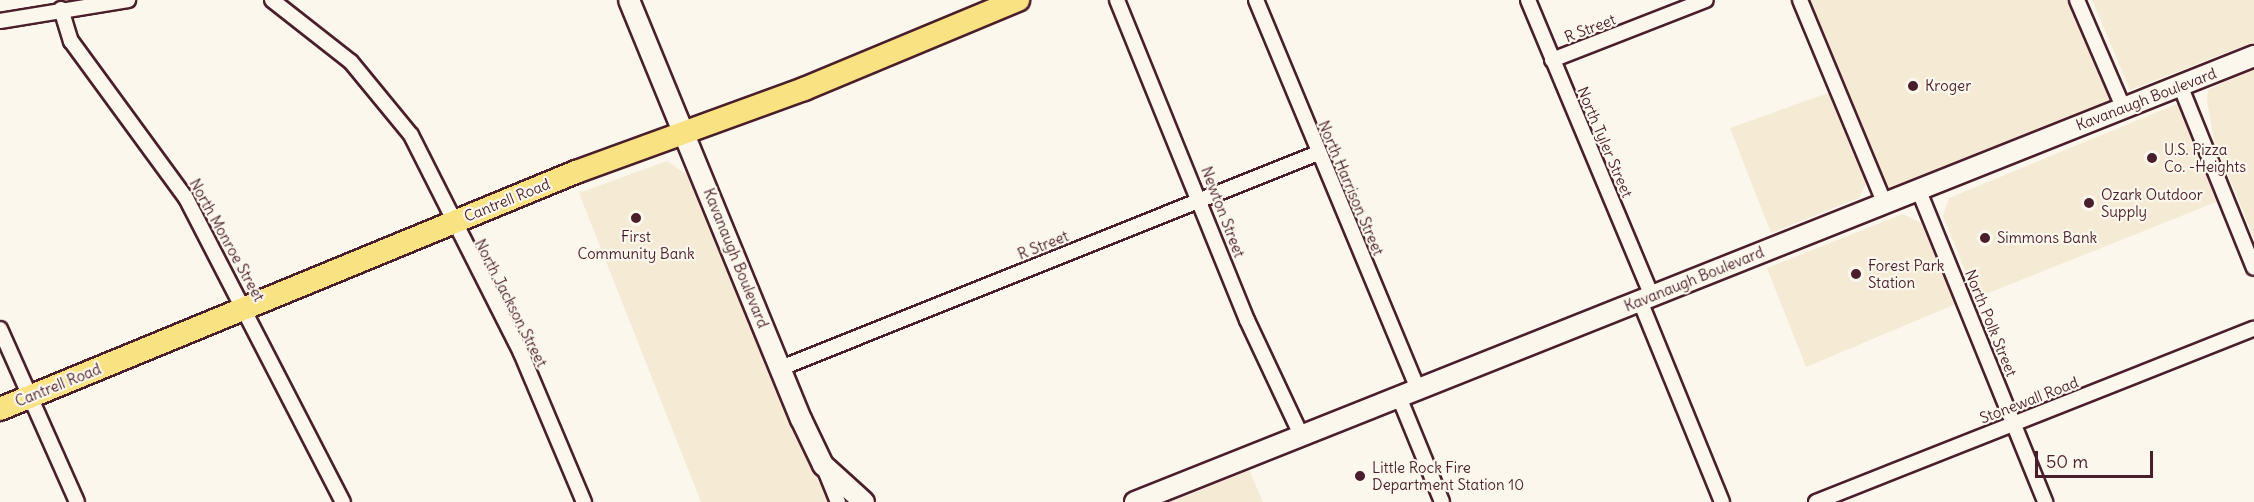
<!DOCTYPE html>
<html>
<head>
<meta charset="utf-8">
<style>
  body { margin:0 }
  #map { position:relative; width:2254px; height:502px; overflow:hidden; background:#fbf7ec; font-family:Delius,sans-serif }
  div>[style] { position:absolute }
  .built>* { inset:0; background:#f5ead4 }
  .roads { filter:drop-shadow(2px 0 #4a1f2b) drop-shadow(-2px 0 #4a1f2b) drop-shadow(0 2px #4a1f2b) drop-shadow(0 -2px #4a1f2b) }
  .street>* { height:14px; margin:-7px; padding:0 7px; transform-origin:7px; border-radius:7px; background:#fbf7ec }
  .secondary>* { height:20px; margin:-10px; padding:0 10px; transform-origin:10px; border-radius:10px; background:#fbf7ec }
  .primary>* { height:22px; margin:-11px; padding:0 11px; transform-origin:11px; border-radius:11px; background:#f8e281 }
  .dots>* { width:16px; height:16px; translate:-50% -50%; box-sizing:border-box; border:3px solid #fbf7ec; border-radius:50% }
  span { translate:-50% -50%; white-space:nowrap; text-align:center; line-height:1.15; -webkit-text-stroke:4.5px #fbf7ec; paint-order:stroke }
  .street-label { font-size:15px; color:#4a1f2b }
  .poi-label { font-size:15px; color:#4a1f2b }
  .left { translate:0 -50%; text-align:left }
  .scale { position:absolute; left:2035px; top:451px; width:118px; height:27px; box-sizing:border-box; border:3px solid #4a1f2b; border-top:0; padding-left:8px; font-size:18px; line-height:21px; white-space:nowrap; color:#4a1f2b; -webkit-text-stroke:4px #fbf7ec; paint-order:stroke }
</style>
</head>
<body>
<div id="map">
  <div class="built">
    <div style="clip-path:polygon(1800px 0,2077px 0,2123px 107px,1885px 204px)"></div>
    <div style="clip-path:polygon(2092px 0,2254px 0,2254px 42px,2130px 90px)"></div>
    <div style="clip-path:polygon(2254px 68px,2254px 238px,2214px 140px,2207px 101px,2208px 90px)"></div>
    <div style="clip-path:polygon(1828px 93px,1866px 184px,1859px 198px,1771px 233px,1730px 128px)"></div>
    <div style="clip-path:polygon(2179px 103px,2221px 200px,1976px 298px,1943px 216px,1949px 198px)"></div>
    <div style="clip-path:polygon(667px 161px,690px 177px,819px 483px,845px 502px,701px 502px,579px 193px)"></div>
    <div style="clip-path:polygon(1903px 214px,1921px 223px,1956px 304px,1806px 367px,1767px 268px)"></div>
    <div style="clip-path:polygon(1249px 470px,1263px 502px,1171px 502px)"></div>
  </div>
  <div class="roads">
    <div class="street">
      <div style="left:272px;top:0;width:100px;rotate:38.1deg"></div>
      <div style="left:351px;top:62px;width:94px;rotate:50.6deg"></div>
      <div style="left:411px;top:135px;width:244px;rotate:63.2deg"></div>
      <div style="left:521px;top:353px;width:162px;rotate:67.1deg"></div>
      <div style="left:1117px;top:0;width:345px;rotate:67.9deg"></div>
      <div style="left:1247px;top:320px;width:127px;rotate:64.8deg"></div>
      <div style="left:1256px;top:0;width:421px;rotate:67.4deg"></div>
      <div style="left:1528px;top:0;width:321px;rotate:67.3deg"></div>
      <div style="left:1800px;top:0;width:221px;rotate:67.4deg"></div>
      <div style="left:2077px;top:0;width:116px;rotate:66.7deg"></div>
      <div style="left:61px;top:9px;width:34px;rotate:73deg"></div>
      <div style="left:71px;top:41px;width:195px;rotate:53.8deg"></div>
      <div style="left:186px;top:198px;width:342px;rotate:62.7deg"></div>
      <div style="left:0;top:21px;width:130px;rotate:-9.3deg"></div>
      <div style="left:1552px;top:60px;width:165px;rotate:-21.3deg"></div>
      <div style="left:2180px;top:85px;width:197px;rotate:68deg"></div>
      <div style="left:1919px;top:191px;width:336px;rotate:67.9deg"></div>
      <div style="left:1640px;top:301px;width:217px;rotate:67.8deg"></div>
      <div style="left:0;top:329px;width:189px;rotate:66deg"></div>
      <div style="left:781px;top:368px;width:578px;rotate:-21.82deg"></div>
      <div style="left:1399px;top:397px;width:113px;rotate:67.7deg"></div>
      <div style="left:825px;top:470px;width:35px;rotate:68deg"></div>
      <div style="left:1816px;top:502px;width:471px;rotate:-21.6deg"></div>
    </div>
    <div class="secondary">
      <div style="left:629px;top:0;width:453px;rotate:67.7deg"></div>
      <div style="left:801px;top:419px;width:51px;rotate:64.4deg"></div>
      <div style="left:823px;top:465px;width:55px;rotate:42.1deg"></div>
      <div style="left:1135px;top:502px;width:1205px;rotate:-21.73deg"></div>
    </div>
    <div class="primary">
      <div style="left:0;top:409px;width:623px;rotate:-22.37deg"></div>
      <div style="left:576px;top:172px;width:243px;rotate:-20deg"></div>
      <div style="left:804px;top:89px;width:232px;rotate:-22.6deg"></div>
    </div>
  </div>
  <div class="dots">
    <div style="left:1913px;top:86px;background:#4a1f2b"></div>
    <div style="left:2152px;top:158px;background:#4a1f2b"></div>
    <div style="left:2089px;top:203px;background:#4a1f2b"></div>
    <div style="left:636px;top:218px;background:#4a1f2b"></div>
    <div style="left:1985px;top:238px;background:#4a1f2b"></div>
    <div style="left:1856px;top:274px;background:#4a1f2b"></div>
    <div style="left:1360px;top:476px;background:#4a1f2b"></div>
  </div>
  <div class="street-label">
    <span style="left:1590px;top:28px;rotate:-21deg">R Street</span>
    <span style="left:2146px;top:99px;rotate:-21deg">Kavanaugh Boulevard</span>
    <span style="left:1605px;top:142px;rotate:67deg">North Tyler Street</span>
    <span style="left:1351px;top:188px;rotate:67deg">North Harrison Street</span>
    <span style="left:507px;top:200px;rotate:-22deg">Cantrell Road</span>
    <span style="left:1223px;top:212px;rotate:69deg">Newton Street</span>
    <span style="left:227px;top:240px;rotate:61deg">North Monroe Street</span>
    <span style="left:1043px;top:245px;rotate:-22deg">R Street</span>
    <span style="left:736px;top:258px;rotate:68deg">Kavanaugh Boulevard</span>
    <span style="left:1694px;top:279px;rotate:-22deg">Kavanaugh Boulevard</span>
    <span style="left:511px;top:303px;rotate:63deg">North Jackson Street</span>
    <span style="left:1991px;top:323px;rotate:68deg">North Polk Street</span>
    <span style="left:58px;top:385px;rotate:-22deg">Cantrell Road</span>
    <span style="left:2029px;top:400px;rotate:-21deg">Stonewall Road</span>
  </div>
  <div class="poi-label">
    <span class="left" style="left:1925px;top:86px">Kroger</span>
    <span class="left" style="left:2164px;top:158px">U.S. Pizza<br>Co. -Heights</span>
    <span class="left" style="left:2101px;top:203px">Ozark Outdoor<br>Supply</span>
    <span style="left:636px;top:245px">First<br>Community Bank</span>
    <span class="left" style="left:1997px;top:238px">Simmons Bank</span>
    <span class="left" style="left:1868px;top:274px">Forest Park<br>Station</span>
    <span class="left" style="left:1372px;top:476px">Little Rock Fire<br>Department Station 10</span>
  </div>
  <div class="scale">50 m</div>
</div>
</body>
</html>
